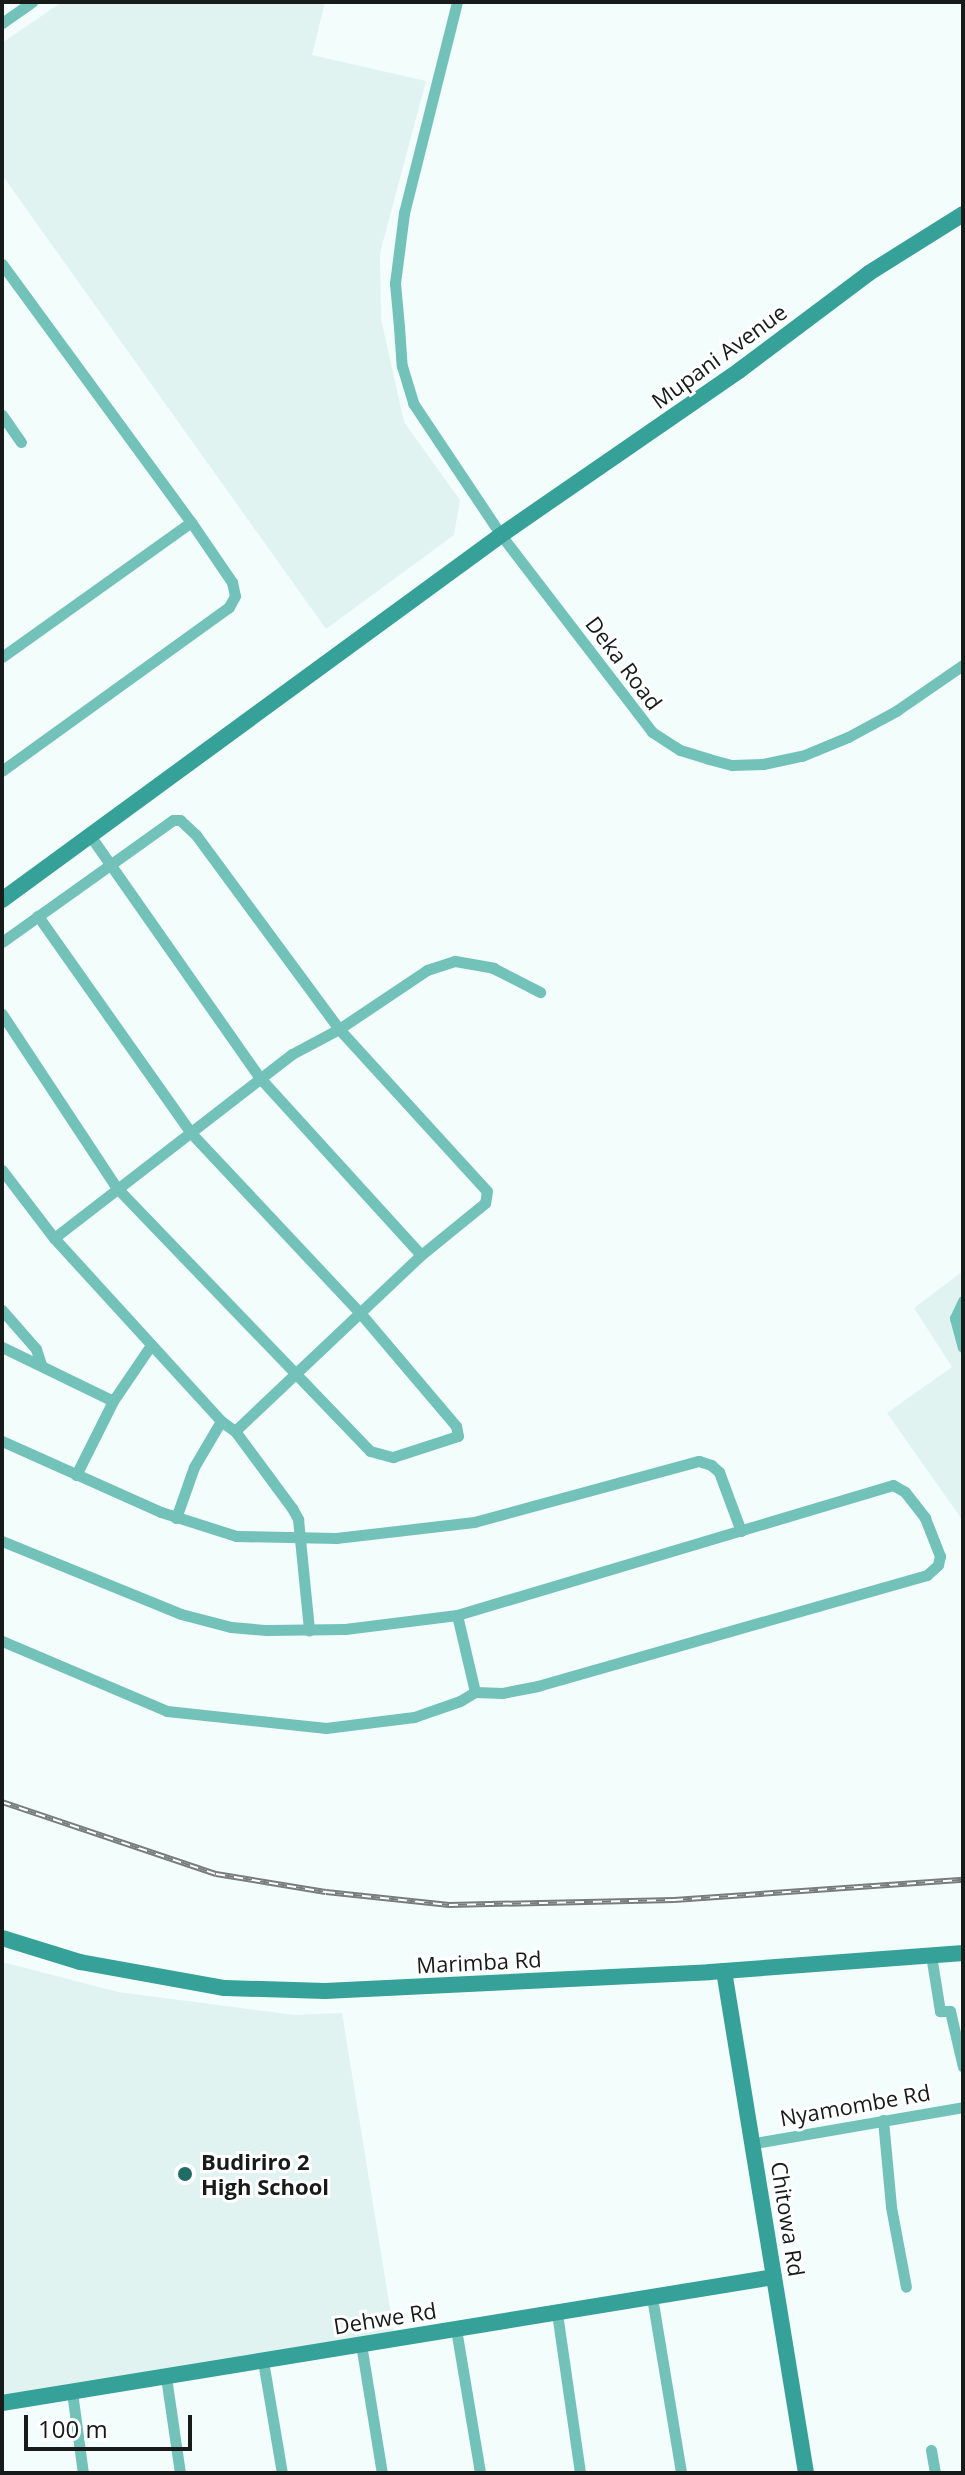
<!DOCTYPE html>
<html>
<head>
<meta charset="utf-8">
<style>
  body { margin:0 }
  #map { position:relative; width:965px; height:2475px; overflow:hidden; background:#f3fdfc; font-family:"Open Sans",sans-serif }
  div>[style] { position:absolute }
  .built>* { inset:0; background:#e0f3f0 }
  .street>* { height:11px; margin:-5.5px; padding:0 5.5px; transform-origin:5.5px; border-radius:5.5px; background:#72c2ba }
  .secondary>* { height:16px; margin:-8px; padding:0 8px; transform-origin:8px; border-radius:8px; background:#36a198 }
  .rail>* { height:6px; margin-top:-3px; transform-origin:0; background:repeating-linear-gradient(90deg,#fff 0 9px,#777d7c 0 18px); box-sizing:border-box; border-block:2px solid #777d7c }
  .dots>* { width:22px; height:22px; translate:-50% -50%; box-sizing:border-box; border:4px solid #fff; border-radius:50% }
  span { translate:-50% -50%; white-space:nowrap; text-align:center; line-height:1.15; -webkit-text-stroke:6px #fff; paint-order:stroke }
  .street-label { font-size:22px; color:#171b1a }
  .poi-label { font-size:22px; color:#171b1a; font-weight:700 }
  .left { translate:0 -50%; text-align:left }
  .frame { position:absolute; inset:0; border:4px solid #171b1a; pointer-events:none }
  .scale { position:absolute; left:24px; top:2415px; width:168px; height:36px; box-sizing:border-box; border:4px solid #171b1a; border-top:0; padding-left:10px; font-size:24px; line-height:28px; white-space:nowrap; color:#171b1a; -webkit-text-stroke:6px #fff; paint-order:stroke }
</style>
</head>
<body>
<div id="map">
  <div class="built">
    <div style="clip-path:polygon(62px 2px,325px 2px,312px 55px,426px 81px,380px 253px,381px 319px,404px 422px,460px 500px,454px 535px,326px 629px,2px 175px,2px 43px)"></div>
    <div style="clip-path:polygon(963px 1271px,963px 1521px,887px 1413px,952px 1367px,914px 1308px)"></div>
    <div style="clip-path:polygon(2px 1962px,118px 1992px,295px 2015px,342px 2013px,394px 2333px,2px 2397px)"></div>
  </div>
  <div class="street">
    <div style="left:457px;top:2px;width:218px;rotate:104.1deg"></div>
    <div style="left:404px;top:213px;width:71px;rotate:97.3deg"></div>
    <div style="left:395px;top:283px;width:44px;rotate:84.8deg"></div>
    <div style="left:399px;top:327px;width:39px;rotate:86deg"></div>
    <div style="left:402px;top:366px;width:39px;rotate:73deg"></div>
    <div style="left:413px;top:403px;width:159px;rotate:56.3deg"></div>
    <div style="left:501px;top:535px;width:248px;rotate:52.5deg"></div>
    <div style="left:652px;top:732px;width:33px;rotate:33deg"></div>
    <div style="left:680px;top:750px;width:30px;rotate:17deg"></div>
    <div style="left:709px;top:759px;width:24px;rotate:15deg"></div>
    <div style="left:732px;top:765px;width:31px;rotate:-2deg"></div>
    <div style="left:763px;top:764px;width:40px;rotate:-12deg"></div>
    <div style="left:802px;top:756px;width:50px;rotate:-22.4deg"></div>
    <div style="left:848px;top:737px;width:55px;rotate:-28.4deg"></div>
    <div style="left:896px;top:711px;width:81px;rotate:-34.5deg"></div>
    <div style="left:2px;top:23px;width:37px;rotate:-35deg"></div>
    <div style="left:2px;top:264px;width:320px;rotate:53.8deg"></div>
    <div style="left:191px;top:522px;width:73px;rotate:55.7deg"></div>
    <div style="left:232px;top:582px;width:14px;rotate:78deg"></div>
    <div style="left:235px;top:596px;width:13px;rotate:119deg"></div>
    <div style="left:229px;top:607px;width:280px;rotate:144.2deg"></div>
    <div style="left:2px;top:415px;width:33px;rotate:55deg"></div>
    <div style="left:2px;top:657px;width:232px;rotate:-35.5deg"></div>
    <div style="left:89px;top:834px;width:298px;rotate:55deg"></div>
    <div style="left:260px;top:1078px;width:239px;rotate:47.7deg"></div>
    <div style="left:2px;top:942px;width:210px;rotate:-35.5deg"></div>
    <div style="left:173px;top:820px;width:7px"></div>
    <div style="left:180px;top:820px;width:22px;rotate:43deg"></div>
    <div style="left:196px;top:835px;width:241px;rotate:53.6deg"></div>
    <div style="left:339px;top:1029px;width:219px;rotate:47.6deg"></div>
    <div style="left:487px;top:1191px;width:12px;rotate:99deg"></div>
    <div style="left:485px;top:1203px;width:82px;rotate:140.9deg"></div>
    <div style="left:421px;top:1255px;width:256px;rotate:136.6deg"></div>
    <div style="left:2px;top:1014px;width:207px;rotate:56.6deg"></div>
    <div style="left:116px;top:1187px;width:366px;rotate:46.1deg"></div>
    <div style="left:370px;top:1451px;width:24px;rotate:15deg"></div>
    <div style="left:393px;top:1457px;width:68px;rotate:-17.9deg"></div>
    <div style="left:458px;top:1436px;width:10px;rotate:-101deg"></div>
    <div style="left:456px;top:1426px;width:147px;rotate:-130.3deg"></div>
    <div style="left:361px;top:1314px;width:248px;rotate:-133.2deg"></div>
    <div style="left:191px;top:1133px;width:266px;rotate:-125.2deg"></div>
    <div style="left:2px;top:1170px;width:86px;rotate:52.6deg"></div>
    <div style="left:54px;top:1238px;width:248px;rotate:47.6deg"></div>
    <div style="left:221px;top:1421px;width:17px;rotate:36deg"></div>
    <div style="left:235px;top:1431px;width:96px;rotate:53.5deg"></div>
    <div style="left:292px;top:1508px;width:13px;rotate:61deg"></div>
    <div style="left:298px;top:1519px;width:112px;rotate:84.3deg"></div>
    <div style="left:54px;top:1238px;width:301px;rotate:-37.7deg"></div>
    <div style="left:292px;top:1054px;width:53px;rotate:-28deg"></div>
    <div style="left:339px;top:1029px;width:106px;rotate:-33.8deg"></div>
    <div style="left:427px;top:970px;width:29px;rotate:-18deg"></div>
    <div style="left:455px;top:961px;width:39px;rotate:10deg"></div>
    <div style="left:493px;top:968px;width:53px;rotate:27.1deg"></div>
    <div style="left:963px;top:1301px;width:19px;rotate:115deg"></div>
    <div style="left:955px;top:1318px;width:30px;rotate:75deg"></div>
    <div style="left:2px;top:1310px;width:52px;rotate:48.9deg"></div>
    <div style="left:36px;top:1349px;width:16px;rotate:72deg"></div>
    <div style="left:2px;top:1347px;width:123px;rotate:25.9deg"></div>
    <div style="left:2px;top:1441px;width:174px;rotate:24.1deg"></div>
    <div style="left:161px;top:1512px;width:79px;rotate:17.7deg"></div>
    <div style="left:236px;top:1536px;width:100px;rotate:1.1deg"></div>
    <div style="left:336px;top:1538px;width:139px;rotate:-6.6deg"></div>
    <div style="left:474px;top:1522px;width:233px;rotate:-15.2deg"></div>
    <div style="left:699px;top:1461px;width:13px;rotate:18deg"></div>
    <div style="left:711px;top:1465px;width:11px;rotate:41deg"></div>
    <div style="left:719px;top:1472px;width:63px;rotate:69.6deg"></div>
    <div style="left:76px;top:1475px;width:83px;rotate:-63.4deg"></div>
    <div style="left:113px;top:1401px;width:68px;rotate:-55.8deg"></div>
    <div style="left:176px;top:1518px;width:54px;rotate:-70.6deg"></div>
    <div style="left:194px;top:1467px;width:53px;rotate:-59.6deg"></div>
    <div style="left:2px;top:1541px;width:193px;rotate:22.2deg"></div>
    <div style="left:181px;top:1614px;width:52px;rotate:14.6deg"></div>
    <div style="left:231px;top:1627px;width:36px;rotate:5deg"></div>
    <div style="left:267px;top:1630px;width:78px;rotate:-0.7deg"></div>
    <div style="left:345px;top:1629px;width:113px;rotate:-7.1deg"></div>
    <div style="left:457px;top:1615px;width:455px;rotate:-16.6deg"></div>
    <div style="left:893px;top:1485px;width:14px;rotate:30deg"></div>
    <div style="left:905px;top:1492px;width:33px;rotate:52deg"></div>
    <div style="left:925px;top:1518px;width:41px;rotate:68.5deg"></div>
    <div style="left:940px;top:1556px;width:9px;rotate:103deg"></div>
    <div style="left:938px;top:1565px;width:15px;rotate:138deg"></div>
    <div style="left:927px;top:1575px;width:405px;rotate:164.1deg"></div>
    <div style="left:538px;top:1686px;width:36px;rotate:169deg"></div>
    <div style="left:503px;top:1693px;width:28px;rotate:-178deg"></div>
    <div style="left:475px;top:1692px;width:17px;rotate:149deg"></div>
    <div style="left:460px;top:1701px;width:49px;rotate:160.8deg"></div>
    <div style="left:414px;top:1717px;width:89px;rotate:172.9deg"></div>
    <div style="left:326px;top:1728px;width:160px;rotate:-173.9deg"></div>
    <div style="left:167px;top:1711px;width:179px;rotate:-157deg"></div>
    <div style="left:457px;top:1615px;width:79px;rotate:76.8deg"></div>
    <div style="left:931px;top:1955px;width:57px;rotate:80.9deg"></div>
    <div style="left:940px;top:2011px;width:10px"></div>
    <div style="left:950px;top:2011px;width:57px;rotate:76.9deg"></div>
    <div style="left:883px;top:2120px;width:87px;rotate:84.7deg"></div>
    <div style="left:891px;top:2207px;width:81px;rotate:79.4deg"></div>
    <div style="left:755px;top:2143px;width:211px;rotate:-9.8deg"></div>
    <div style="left:652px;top:2297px;width:178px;rotate:80.6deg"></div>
    <div style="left:557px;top:2313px;width:162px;rotate:81.8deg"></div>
    <div style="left:456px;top:2329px;width:146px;rotate:80.5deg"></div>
    <div style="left:361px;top:2344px;width:131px;rotate:80.8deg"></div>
    <div style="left:263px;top:2361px;width:114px;rotate:80.4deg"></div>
    <div style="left:166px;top:2377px;width:97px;rotate:81.7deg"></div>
    <div style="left:72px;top:2392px;width:82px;rotate:82.3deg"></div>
    <div style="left:931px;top:2450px;width:23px;rotate:80deg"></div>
  </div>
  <div class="secondary">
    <div style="left:2px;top:900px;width:618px;rotate:-36.18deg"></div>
    <div style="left:501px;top:535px;width:290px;rotate:-34.6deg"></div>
    <div style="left:740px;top:370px;width:161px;rotate:-36.9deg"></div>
    <div style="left:869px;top:273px;width:111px;rotate:-32.1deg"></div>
    <div style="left:2px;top:1938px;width:82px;rotate:17.1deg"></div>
    <div style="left:80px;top:1962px;width:147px;rotate:10.2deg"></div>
    <div style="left:225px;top:1988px;width:100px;rotate:1.7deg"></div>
    <div style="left:325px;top:1991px;width:385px;rotate:-2.8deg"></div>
    <div style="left:710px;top:1972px;width:254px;rotate:-4.3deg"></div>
    <div style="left:724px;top:1971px;width:509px;rotate:80.72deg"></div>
    <div style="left:2px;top:2403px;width:782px;rotate:-9.27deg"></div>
  </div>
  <div class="rail">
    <div style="left:2px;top:1802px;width:226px;rotate:18.6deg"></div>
    <div style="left:216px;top:1874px;width:111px;rotate:9.3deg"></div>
    <div style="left:326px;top:1892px;width:124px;rotate:6deg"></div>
    <div style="left:449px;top:1905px;width:225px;rotate:-1.3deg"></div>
    <div style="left:674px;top:1900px;width:290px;rotate:-4deg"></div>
  </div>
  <div class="dots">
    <div style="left:185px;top:2174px;background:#226c66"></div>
  </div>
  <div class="street-label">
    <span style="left:719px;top:356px;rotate:-36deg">Mupani Avenue</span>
    <span style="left:624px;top:663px;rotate:53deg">Deka Road</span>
    <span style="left:479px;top:1962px;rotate:-3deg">Marimba Rd</span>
    <span style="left:855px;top:2105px;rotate:-10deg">Nyamombe Rd</span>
    <span style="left:788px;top:2219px;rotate:81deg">Chitowa Rd</span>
    <span style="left:385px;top:2318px;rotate:-9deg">Dehwe Rd</span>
  </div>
  <div class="poi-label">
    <span class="left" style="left:201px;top:2174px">Budiriro 2<br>High School</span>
  </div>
  <div class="frame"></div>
  <div class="scale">100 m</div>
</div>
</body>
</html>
